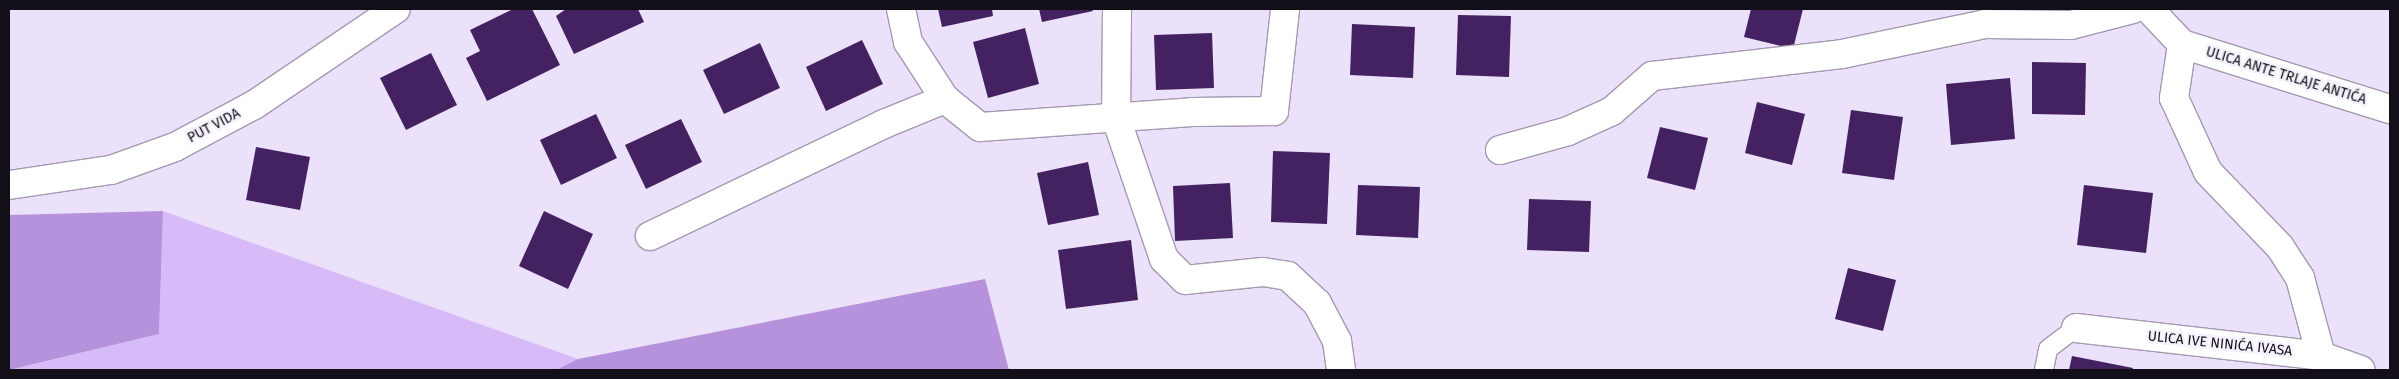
<!DOCTYPE html>
<html>
<head>
<meta charset="utf-8">
<style>
  body { margin:0 }
  #map { position:relative; width:2399px; height:379px; overflow:hidden; background:#ece1fa; font-family:"Fira Sans",sans-serif }
  div>[style] { position:absolute }
  .green>* { inset:0; background:#d7bbf8 }
  .forest>* { inset:0; background:#b592db }
  .building>* { inset:0; background:#442261 }
  .roads { filter:drop-shadow(1px 0 #a499b0) drop-shadow(-1px 0 #a499b0) drop-shadow(0 1px #a499b0) drop-shadow(0 -1px #a499b0) }
  .service>* { height:18px; margin:-9px; padding:0 9px; transform-origin:9px; border-radius:9px; background:#fff }
  .minor>* { height:28px; margin:-14px; padding:0 14px; transform-origin:14px; border-radius:14px; background:#fff }
  span { translate:-50% -50%; white-space:nowrap; text-align:center; line-height:1.15; -webkit-text-stroke:5px #f6f2fc; paint-order:stroke }
  .street-label { font-size:14px; color:#130f18 }
  .frame { position:absolute; inset:0; border:10px solid #130f18; pointer-events:none }
</style>
</head>
<body>
<div id="map">
  <div class="green">
    <div style="clip-path:polygon(163px 211px,578px 359px,556px 370px,10px 370px,159px 334px)"></div>
  </div>
  <div class="forest">
    <div style="clip-path:polygon(163px 211px,159px 334px,9px 370px,9px 215px)"></div>
    <div style="clip-path:polygon(985px 279px,1009px 370px,556px 370px,578px 359px)"></div>
  </div>
  <div class="building">
    <div style="clip-path:polygon(513px 9px,532px 9px,560px 65px,487px 101px,466px 58px,480px 51px,470px 30px)"></div>
    <div style="clip-path:polygon(566px 9px,638px 9px,644px 22px,574px 54px,556px 16px)"></div>
    <div style="clip-path:polygon(938px 9px,992px 9px,993px 16px,942px 27px)"></div>
    <div style="clip-path:polygon(1039px 9px,1092px 9px,1093px 11px,1042px 22px)"></div>
    <div style="clip-path:polygon(1751px 9px,1803px 9px,1793px 49px,1744px 37px)"></div>
    <div style="clip-path:polygon(1458px 15px,1511px 16px,1509px 77px,1456px 75px)"></div>
    <div style="clip-path:polygon(1352px 24px,1415px 27px,1413px 78px,1350px 75px)"></div>
    <div style="clip-path:polygon(1025px 28px,1039px 84px,988px 98px,973px 42px)"></div>
    <div style="clip-path:polygon(1212px 33px,1214px 88px,1156px 90px,1154px 35px)"></div>
    <div style="clip-path:polygon(862px 40px,883px 84px,826px 111px,806px 67px)"></div>
    <div style="clip-path:polygon(760px 43px,780px 88px,724px 114px,703px 70px)"></div>
    <div style="clip-path:polygon(431px 53px,457px 105px,406px 130px,380px 78px)"></div>
    <div style="clip-path:polygon(2032px 62px,2086px 63px,2085px 115px,2032px 114px)"></div>
    <div style="clip-path:polygon(2010px 78px,2015px 139px,1951px 145px,1946px 84px)"></div>
    <div style="clip-path:polygon(1757px 102px,1805px 114px,1792px 165px,1745px 153px)"></div>
    <div style="clip-path:polygon(1851px 110px,1903px 117px,1894px 180px,1842px 173px)"></div>
    <div style="clip-path:polygon(596px 114px,617px 158px,561px 185px,540px 140px)"></div>
    <div style="clip-path:polygon(681px 119px,702px 162px,646px 189px,625px 145px)"></div>
    <div style="clip-path:polygon(1660px 127px,1708px 138px,1695px 190px,1647px 178px)"></div>
    <div style="clip-path:polygon(256px 147px,310px 157px,300px 210px,246px 200px)"></div>
    <div style="clip-path:polygon(1273px 151px,1330px 153px,1327px 224px,1271px 222px)"></div>
    <div style="clip-path:polygon(1088px 162px,1099px 215px,1048px 225px,1037px 173px)"></div>
    <div style="clip-path:polygon(1230px 183px,1233px 238px,1175px 241px,1173px 186px)"></div>
    <div style="clip-path:polygon(1358px 185px,1420px 187px,1418px 238px,1356px 235px)"></div>
    <div style="clip-path:polygon(2084px 185px,2153px 193px,2146px 253px,2077px 245px)"></div>
    <div style="clip-path:polygon(1529px 199px,1591px 201px,1589px 252px,1527px 250px)"></div>
    <div style="clip-path:polygon(544px 211px,593px 234px,568px 289px,519px 266px)"></div>
    <div style="clip-path:polygon(1131px 240px,1138px 300px,1066px 309px,1058px 250px)"></div>
    <div style="clip-path:polygon(1848px 268px,1896px 280px,1883px 331px,1835px 319px)"></div>
    <div style="clip-path:polygon(2072px 356px,2133px 368px,2132px 370px,2069px 370px)"></div>
  </div>
  <div class="roads">
    <div class="service">
      <div style="left:2044px;top:370px;width:21px;rotate:-79deg"></div>
      <div style="left:2048px;top:349px;width:35px;rotate:-37deg"></div>
    </div>
    <div class="minor">
      <div style="left:901px;top:9px;width:34px;rotate:78deg"></div>
      <div style="left:908px;top:42px;width:68px;rotate:57deg"></div>
      <div style="left:945px;top:99px;width:45px;rotate:38.7deg"></div>
      <div style="left:980px;top:127px;width:213px;rotate:-4deg"></div>
      <div style="left:1192px;top:112px;width:82px;rotate:-0.7deg"></div>
      <div style="left:1274px;top:111px;width:103px;rotate:-83.8deg"></div>
      <div style="left:1117px;top:9px;width:109px;rotate:90.5deg"></div>
      <div style="left:1116px;top:118px;width:149px;rotate:71.2deg"></div>
      <div style="left:1164px;top:259px;width:30px;rotate:45deg"></div>
      <div style="left:1185px;top:280px;width:78px;rotate:-5.9deg"></div>
      <div style="left:1263px;top:272px;width:25px;rotate:9deg"></div>
      <div style="left:1288px;top:276px;width:40px;rotate:43deg"></div>
      <div style="left:1317px;top:303px;width:43px;rotate:62.2deg"></div>
      <div style="left:1337px;top:341px;width:29px;rotate:82deg"></div>
      <div style="left:2149px;top:9px;width:48px;rotate:46.7deg"></div>
      <div style="left:2182px;top:44px;width:55px;rotate:98.4deg"></div>
      <div style="left:2174px;top:98px;width:81px;rotate:65.3deg"></div>
      <div style="left:2208px;top:172px;width:104px;rotate:46.2deg"></div>
      <div style="left:2280px;top:247px;width:37px;rotate:57deg"></div>
      <div style="left:2300px;top:278px;width:81px;rotate:74.9deg"></div>
      <div style="left:2182px;top:44px;width:218px;rotate:17.4deg"></div>
      <div style="left:1500px;top:150px;width:71px;rotate:-15.6deg"></div>
      <div style="left:1568px;top:131px;width:48px;rotate:-24.4deg"></div>
      <div style="left:1612px;top:111px;width:53px;rotate:-41.2deg"></div>
      <div style="left:1652px;top:76px;width:191px;rotate:-6.6deg"></div>
      <div style="left:1842px;top:54px;width:146px;rotate:-11.8deg"></div>
      <div style="left:1985px;top:24px;width:86px;rotate:0.7deg"></div>
      <div style="left:2071px;top:25px;width:64px;rotate:-14.5deg"></div>
      <div style="left:9px;top:185px;width:103px;rotate:-8.4deg"></div>
      <div style="left:111px;top:170px;width:68px;rotate:-19.8deg"></div>
      <div style="left:175px;top:147px;width:89px;rotate:-28deg"></div>
      <div style="left:254px;top:105px;width:171px;rotate:-34.1deg"></div>
      <div style="left:650px;top:236px;width:259px;rotate:-25.6deg"></div>
      <div style="left:884px;top:124px;width:66px;rotate:-22.3deg"></div>
      <div style="left:2076px;top:328px;width:247px;rotate:6.5deg"></div>
      <div style="left:2321px;top:356px;width:42px;rotate:19.3deg"></div>
    </div>
  </div>
  <div class="street-label">
    <span style="left:2286px;top:76px;rotate:17deg">ULICA ANTE TRLAJE ANTIĆA</span>
    <span style="left:214px;top:126px;rotate:-28deg">PUT VIDA</span>
    <span style="left:2220px;top:344px;rotate:6deg">ULICA IVE NINIĆA IVASA</span>
  </div>
  <div class="frame"></div>
</div>
</body>
</html>
